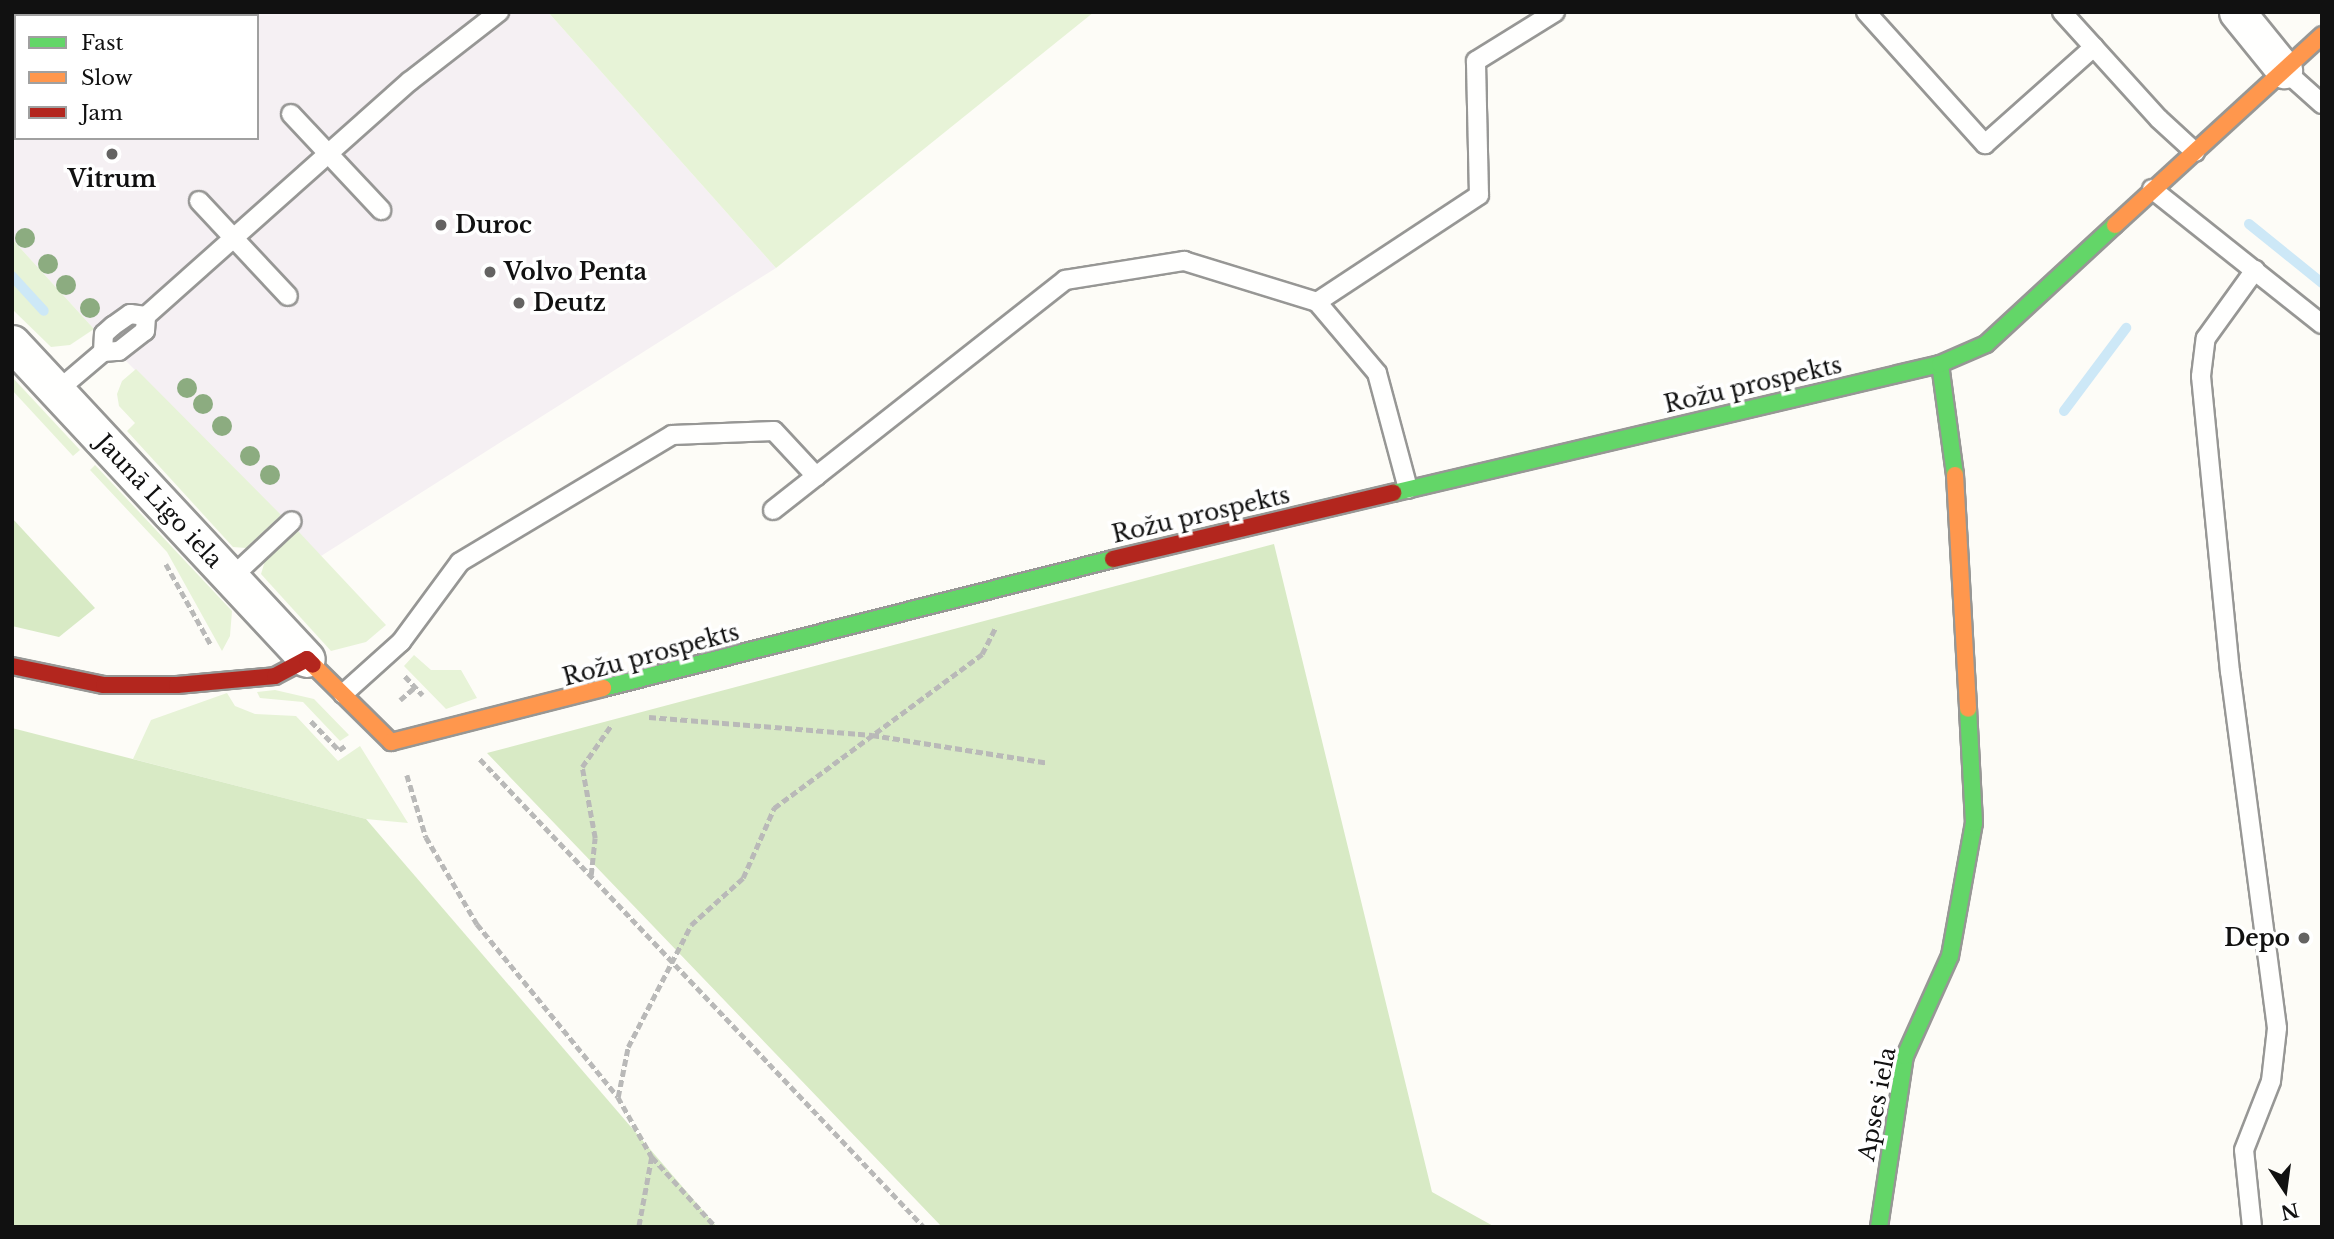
<!DOCTYPE html>
<html>
<head>
<meta charset="utf-8">
<style>
  body { margin:0 }
  #map { position:relative; width:2334px; height:1239px; overflow:hidden; background:#fdfcf7; font-family:"Libre Baskerville",serif }
  div>[style] { position:absolute }
  .industrial>* { inset:0; background:#f5f0f3 }
  .green>* { inset:0; background:#e7f3d7 }
  .forest>* { inset:0; background:#d8eac5 }
  .stream>* { height:10px; margin:-5px; padding:0 5px; transform-origin:5px; border-radius:5px; background:#cde8f7 }
  .path>* { height:4.5px; margin-top:-2.25px; transform-origin:0; background:repeating-linear-gradient(90deg,#b9b9b8 0 7px,transparent 0 10.5px) }
  .roads { filter:drop-shadow(2px 0 #979795) drop-shadow(-2px 0 #979795) drop-shadow(0 2px #979795) drop-shadow(0 -2px #979795) }
  .lane>* { height:18px; margin:-9px; padding:0 9px; transform-origin:9px; border-radius:9px; background:#fffffe }
  .street>* { height:35px; margin:-17.5px; padding:0 17.5px; transform-origin:17.5px; border-radius:17.5px; background:#fffffe }
  .fast>* { height:16px; margin:-8px; padding:0 8px; transform-origin:8px; border-radius:8px; background:#63d668 }
  .slow>* { height:16px; margin:-8px; padding:0 8px; transform-origin:8px; border-radius:8px; background:#ff974d }
  .jam>* { height:16px; margin:-8px; padding:0 8px; transform-origin:8px; border-radius:8px; background:#b3261e }
  .trees>* { width:20px; height:20px; margin:-10px; border-radius:50%; background:#8cac80 }
  .dots>* { width:19px; height:19px; translate:-50% -50%; box-sizing:border-box; border:4px solid #fff; border-radius:50% }
  span { translate:-50% -50%; white-space:nowrap; text-align:center; line-height:1.15; -webkit-text-stroke:7px #fff; paint-order:stroke }
  .poi-label { font-size:23px; color:#111; font-weight:700 }
  .left { translate:0 -50%; text-align:left }
  .right { translate:-100% -50%; text-align:right }
  .street-label { font-size:23px; color:#111 }
  .frame { position:absolute; inset:0; border:14px solid #111; pointer-events:none }
  .legend { position:absolute; left:14px; top:14px; width:245px; height:126px; box-sizing:border-box; background:#fff; border:2px solid #a0a0a0; margin:0; padding:9px 12px; list-style:none; font-size:21px; color:#111 }
  .legend li { display:flex; align-items:center; gap:14px; height:35px }
  .legend b { width:35px; border:2px solid #a0a0a0 }
  .north { position:absolute; left:2250px; top:1155px; width:70px; height:70px; -webkit-text-stroke:5px #fff; paint-order:stroke; rotate:167deg; font-size:19px; font-weight:700; line-height:28px; text-align:center; color:#111 }
  .north::after { content:''; display:block; margin:auto; width:24px; height:32px; background:#111; clip-path:polygon(50% 0,100% 100%,50% 72%,0 100%) }
</style>
</head>
<body>
<div id="map">
  <div class="industrial">
    <div style="clip-path:polygon(evenodd,12px 12px,548px 12px,776px 268px,321px 556px,94px 329px,12px 239px,12px 12px,16px 16px,257px 16px,257px 138px,16px 138px,16px 16px)"></div>
  </div>
  <div class="green">
    <div style="clip-path:polygon(548px 12px,1094px 12px,776px 268px)"></div>
    <div style="clip-path:polygon(12px 239px,94px 329px,70px 345px,51px 347px,12px 309px)"></div>
    <div style="clip-path:polygon(136px 369px,281px 515px,246px 548px,233px 547px,127px 431px,135px 423px,119px 406px,117px 394px,122px 381px)"></div>
    <div style="clip-path:polygon(12px 377px,80px 450px,73px 456px,12px 390px)"></div>
    <div style="clip-path:polygon(95px 465px,232px 611px,230px 636px,222px 651px,167px 552px,90px 470px)"></div>
    <div style="clip-path:polygon(298px 531px,386px 625px,366px 642px,331px 651px,261px 574px,265px 561px)"></div>
    <div style="clip-path:polygon(414px 655px,431px 670px,461px 670px,477px 698px,446px 709px,404px 666px)"></div>
    <div style="clip-path:polygon(275px 690px,314px 699px,349px 735px,340px 741px,303px 702px,260px 698px,257px 692px)"></div>
    <div style="clip-path:polygon(227px 693px,235px 706px,255px 714px,296px 716px,338px 761px,360px 746px,408px 823px,366px 819px,133px 759px,151px 720px)"></div>
  </div>
  <div class="forest">
    <div style="clip-path:polygon(12px 518px,95px 608px,59px 637px,12px 626px)"></div>
    <div style="clip-path:polygon(1274px 544px,1432px 1192px,1495px 1227px,942px 1227px,487px 753px)"></div>
    <div style="clip-path:polygon(12px 728px,366px 819px,717px 1227px,12px 1227px)"></div>
  </div>
  <div class="stream">
    <div style="left:2249px;top:224px;width:94px;rotate:38.9deg"></div>
    <div style="left:12px;top:276px;width:47px;rotate:47.6deg"></div>
    <div style="left:2064px;top:411px;width:104px;rotate:-53.2deg"></div>
  </div>
  <div class="path">
    <div style="left:63px;top:16px;width:6px;rotate:-45deg"></div>
    <div style="left:12px;top:64px;width:5px;rotate:-37deg"></div>
    <div style="left:166px;top:564px;width:93px;rotate:60.9deg"></div>
    <div style="left:405px;top:676px;width:26px;rotate:47deg"></div>
    <div style="left:400px;top:700px;width:20px;rotate:-41deg"></div>
    <div style="left:649px;top:717px;width:224px;rotate:4.6deg"></div>
    <div style="left:872px;top:735px;width:178px;rotate:9deg"></div>
    <div style="left:311px;top:721px;width:40px;rotate:46deg"></div>
    <div style="left:339px;top:750px;width:7px;rotate:-34deg"></div>
    <div style="left:480px;top:759px;width:645px;rotate:46.51deg"></div>
    <div style="left:407px;top:775px;width:65px;rotate:73deg"></div>
    <div style="left:426px;top:837px;width:101px;rotate:59.6deg"></div>
    <div style="left:477px;top:924px;width:223px;rotate:50.8deg"></div>
    <div style="left:618px;top:1097px;width:69px;rotate:60.5deg"></div>
    <div style="left:652px;top:1157px;width:71px;rotate:100.5deg"></div>
    <div style="left:591px;top:875px;width:37px;rotate:-84deg"></div>
    <div style="left:595px;top:838px;width:72px;rotate:-100.4deg"></div>
    <div style="left:582px;top:767px;width:52px;rotate:-55.1deg"></div>
    <div style="left:618px;top:1097px;width:51px;rotate:-78.7deg"></div>
    <div style="left:628px;top:1047px;width:137px;rotate:-62.7deg"></div>
    <div style="left:691px;top:925px;width:70px;rotate:-42.1deg"></div>
    <div style="left:743px;top:878px;width:77px;rotate:-66.1deg"></div>
    <div style="left:774px;top:808px;width:259px;rotate:-36.5deg"></div>
    <div style="left:982px;top:654px;width:30px;rotate:-63deg"></div>
    <div style="left:652px;top:1157px;width:95px;rotate:47.6deg"></div>
  </div>
  <div class="roads">
    <div class="lane">
      <div style="left:1866px;top:12px;width:178px;rotate:48deg"></div>
      <div style="left:1985px;top:144px;width:146px;rotate:-41.7deg"></div>
      <div style="left:2062px;top:12px;width:144px;rotate:47.8deg"></div>
      <div style="left:2159px;top:119px;width:49px;rotate:42.5deg"></div>
      <div style="left:2284px;top:70px;width:51px;rotate:41.8deg"></div>
      <div style="left:291px;top:114px;width:132px;rotate:46.8deg"></div>
      <div style="left:2152px;top:189px;width:217px;rotate:38.5deg"></div>
      <div style="left:199px;top:201px;width:130px;rotate:46.9deg"></div>
      <div style="left:1317px;top:302px;width:194px;rotate:-33.4deg"></div>
      <div style="left:1479px;top:195px;width:134px;rotate:-91.3deg"></div>
      <div style="left:1476px;top:61px;width:93px;rotate:-31.8deg"></div>
      <div style="left:103px;top:352px;width:18px;rotate:-87deg"></div>
      <div style="left:104px;top:334px;width:12px;rotate:-42deg"></div>
      <div style="left:113px;top:326px;width:21px;rotate:-35deg"></div>
      <div style="left:130px;top:314px;width:16px;rotate:7deg"></div>
      <div style="left:57px;top:391px;width:60px;rotate:-40.3deg"></div>
      <div style="left:103px;top:352px;width:16px;rotate:-4deg"></div>
      <div style="left:119px;top:351px;width:33px;rotate:-38deg"></div>
      <div style="left:145px;top:331px;width:15px;rotate:-86deg"></div>
      <div style="left:146px;top:316px;width:353px;rotate:-41.7deg"></div>
      <div style="left:410px;top:81px;width:113px;rotate:-37.8deg"></div>
      <div style="left:773px;top:510px;width:372px;rotate:-38.2deg"></div>
      <div style="left:1065px;top:280px;width:121px;rotate:-9.1deg"></div>
      <div style="left:1184px;top:261px;width:139px;rotate:17.1deg"></div>
      <div style="left:1317px;top:302px;width:93px;rotate:49.8deg"></div>
      <div style="left:1377px;top:373px;width:120px;rotate:75deg"></div>
      <div style="left:231px;top:578px;width:83px;rotate:-43.1deg"></div>
      <div style="left:343px;top:694px;width:78px;rotate:-41.9deg"></div>
      <div style="left:401px;top:642px;width:99px;rotate:-53.6deg"></div>
      <div style="left:460px;top:562px;width:247px;rotate:-30.9deg"></div>
      <div style="left:672px;top:435px;width:102px;rotate:-2.2deg"></div>
      <div style="left:774px;top:431px;width:62px;rotate:47deg"></div>
      <div style="left:2252px;top:1227px;width:77px;rotate:-95.9deg"></div>
      <div style="left:2244px;top:1150px;width:74px;rotate:-68.6deg"></div>
      <div style="left:2271px;top:1081px;width:53px;rotate:-83.5deg"></div>
      <div style="left:2277px;top:1028px;width:359px;rotate:-97.5deg"></div>
      <div style="left:2230px;top:672px;width:297px;rotate:-95.6deg"></div>
      <div style="left:2201px;top:376px;width:38px;rotate:-83deg"></div>
      <div style="left:2206px;top:338px;width:84px;rotate:-54.2deg"></div>
    </div>
    <div class="street">
      <div style="left:2237px;top:12px;width:75px;rotate:51deg"></div>
      <div style="left:12px;top:343px;width:432px;rotate:47deg"></div>
    </div>
    <div class="fast">
      <div style="left:1940px;top:364px;width:112px;rotate:82.3deg"></div>
      <div style="left:1393px;top:493px;width:562px;rotate:-13.27deg"></div>
      <div style="left:1940px;top:364px;width:50px;rotate:-23.5deg"></div>
      <div style="left:1986px;top:344px;width:176px;rotate:-42.7deg"></div>
      <div style="left:603px;top:688px;width:526px;rotate:-14.19deg"></div>
      <div style="left:1879px;top:1227px;width:173px;rotate:-81.4deg"></div>
      <div style="left:1905px;top:1056px;width:110px;rotate:-65.8deg"></div>
      <div style="left:1950px;top:956px;width:135px;rotate:-79.8deg"></div>
      <div style="left:1974px;top:823px;width:114px;rotate:-93deg"></div>
    </div>
    <div class="slow">
      <div style="left:2115px;top:225px;width:281px;rotate:-42.5deg"></div>
      <div style="left:1955px;top:475px;width:234px;rotate:86.8deg"></div>
      <div style="left:313px;top:665px;width:110px;rotate:44.6deg"></div>
      <div style="left:391px;top:742px;width:219px;rotate:-14.3deg"></div>
    </div>
    <div class="jam">
      <div style="left:1113px;top:559px;width:288px;rotate:-13.3deg"></div>
      <div style="left:12px;top:666px;width:94px;rotate:11.7deg"></div>
      <div style="left:104px;top:685px;width:73px"></div>
      <div style="left:177px;top:685px;width:98px;rotate:-5.2deg"></div>
      <div style="left:275px;top:676px;width:36px;rotate:-28deg"></div>
      <div style="left:307px;top:659px;width:8px;rotate:45deg"></div>
    </div>
  </div>
  <div class="trees">
    <div style="left:25px;top:238px"></div>
    <div style="left:48px;top:264px"></div>
    <div style="left:66px;top:285px"></div>
    <div style="left:90px;top:308px"></div>
    <div style="left:187px;top:388px"></div>
    <div style="left:203px;top:404px"></div>
    <div style="left:222px;top:426px"></div>
    <div style="left:250px;top:456px"></div>
    <div style="left:270px;top:475px"></div>
  </div>
  <div class="dots">
    <div style="left:112px;top:154px;background:#646362"></div>
    <div style="left:441px;top:225px;background:#646362"></div>
    <div style="left:490px;top:272px;background:#646362"></div>
    <div style="left:519px;top:303px;background:#646362"></div>
    <div style="left:2304px;top:938px;background:#646362"></div>
  </div>
  <div class="poi-label">
    <span style="left:112px;top:179px">Vitrum</span>
    <span class="left" style="left:455px;top:225px">Duroc</span>
    <span class="left" style="left:504px;top:272px">Volvo Penta</span>
    <span class="left" style="left:533px;top:303px">Deutz</span>
    <span class="right" style="left:2290px;top:938px">Depo</span>
  </div>
  <div class="street-label">
    <span style="left:1753px;top:385px;rotate:-13deg">Rožu prospekts</span>
    <span style="left:159px;top:501px;rotate:47deg">Jaunā Līgo iela</span>
    <span style="left:1201px;top:515px;rotate:-13deg">Rožu prospekts</span>
    <span style="left:651px;top:655px;rotate:-15deg">Rožu prospekts</span>
    <span style="left:1877px;top:1104px;rotate:-79deg">Apses iela</span>
  </div>
  <div class="frame"></div>
  <ul class="legend">
  <li><b style="height:9px;background:#63d668"></b>Fast</li>
  <li><b style="height:9px;background:#ff974d"></b>Slow</li>
  <li><b style="height:9px;background:#b3261e"></b>Jam</li>
  </ul>
  <div class="north">N</div>
</div>
</body>
</html>
